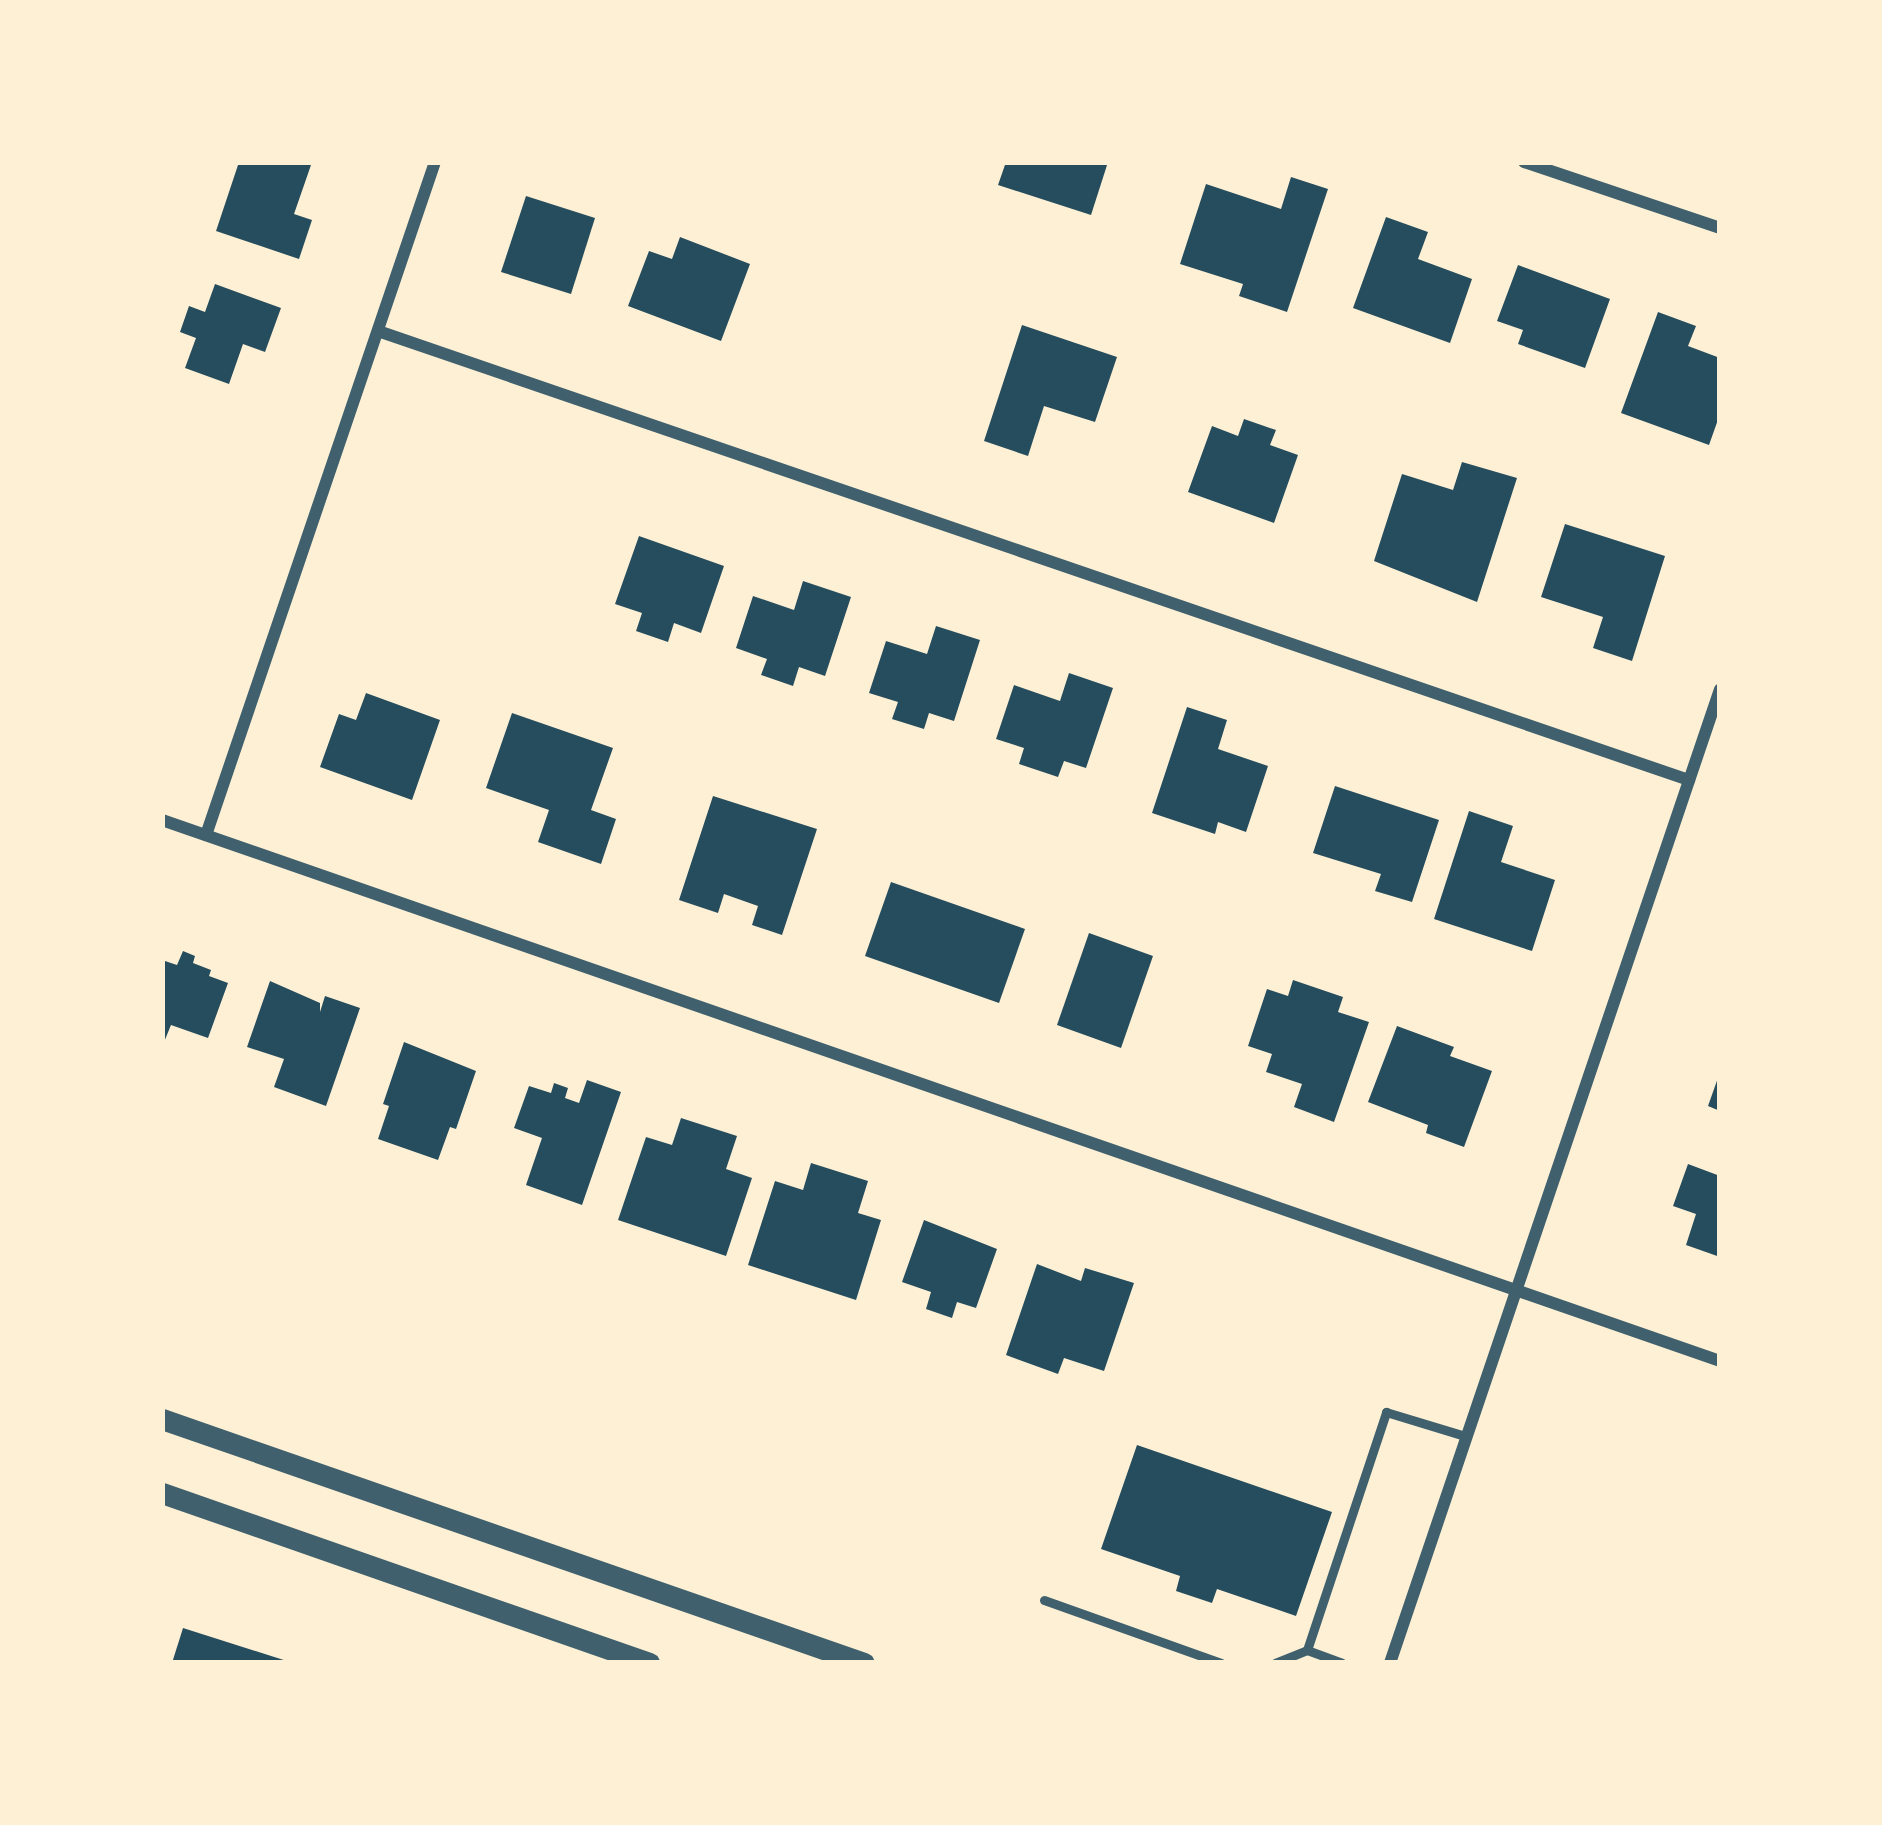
<!DOCTYPE html>
<html>
<head>
<meta charset="utf-8">
<style>
  body { margin:0 }
  #map { position:relative; width:1882px; height:1825px; overflow:hidden; background:#fdf0d5; font-family:"Times New Roman",serif }
  div>[style] { position:absolute }
  .building>* { inset:0; background:#264d5e }
  .service>* { height:9px; margin:-4.5px; padding:0 4.5px; transform-origin:4.5px; border-radius:4.5px; background:#3f606c }
  .minor>* { height:12px; margin:-6px; padding:0 6px; transform-origin:6px; border-radius:6px; background:#3f606c }
  .tertiary>* { height:21px; margin:-10.5px; padding:0 10.5px; transform-origin:10.5px; border-radius:10.5px; background:#3f606c }
  span { translate:-50% -50%; white-space:nowrap; text-align:center; line-height:1.15; -webkit-text-stroke:10px #fdf0d5; paint-order:stroke }
  .frame { position:absolute; inset:0; border:165px solid #fdf0d5; pointer-events:none }
</style>
</head>
<body>
<div id="map">
  <div class="building">
    <div style="clip-path:polygon(239px 162px,311px 165px,294px 214px,312px 220px,299px 259px,216px 231px)"></div>
    <div style="clip-path:polygon(1006px 162px,1108px 162px,1091px 215px,998px 185px)"></div>
    <div style="clip-path:polygon(1291px 177px,1328px 189px,1287px 312px,1239px 296px,1243px 284px,1180px 264px,1206px 184px,1281px 209px)"></div>
    <div style="clip-path:polygon(526px 196px,595px 218px,571px 294px,501px 272px)"></div>
    <div style="clip-path:polygon(1386px 217px,1428px 232px,1418px 259px,1472px 279px,1450px 343px,1353px 308px)"></div>
    <div style="clip-path:polygon(680px 237px,750px 264px,721px 341px,628px 306px,649px 251px,672px 259px)"></div>
    <div style="clip-path:polygon(1518px 265px,1610px 299px,1585px 368px,1518px 344px,1523px 330px,1497px 321px)"></div>
    <div style="clip-path:polygon(215px 284px,281px 308px,265px 352px,243px 344px,229px 384px,185px 368px,196px 338px,180px 332px,189px 306px,205px 312px)"></div>
    <div style="clip-path:polygon(1658px 312px,1696px 326px,1688px 346px,1720px 358px,1720px 414px,1709px 445px,1621px 413px)"></div>
    <div style="clip-path:polygon(1022px 325px,1117px 357px,1095px 422px,1044px 406px,1028px 456px,984px 441px)"></div>
    <div style="clip-path:polygon(1244px 419px,1276px 430px,1270px 445px,1298px 455px,1274px 523px,1188px 492px,1212px 426px,1238px 436px)"></div>
    <div style="clip-path:polygon(1462px 462px,1517px 478px,1477px 602px,1374px 561px,1402px 474px,1453px 490px)"></div>
    <div style="clip-path:polygon(1565px 524px,1665px 556px,1632px 661px,1593px 648px,1603px 617px,1541px 597px)"></div>
    <div style="clip-path:polygon(639px 536px,724px 566px,701px 633px,674px 623px,668px 642px,636px 631px,642px 613px,615px 604px)"></div>
    <div style="clip-path:polygon(803px 581px,851px 597px,825px 676px,799px 667px,793px 686px,761px 675px,767px 659px,736px 648px,753px 596px,794px 610px)"></div>
    <div style="clip-path:polygon(936px 626px,980px 640px,954px 721px,929px 713px,924px 729px,892px 719px,898px 702px,869px 693px,886px 641px,927px 654px)"></div>
    <div style="clip-path:polygon(1069px 673px,1113px 688px,1086px 768px,1064px 761px,1058px 777px,1019px 764px,1024px 748px,996px 739px,1014px 685px,1060px 701px)"></div>
    <div style="clip-path:polygon(366px 693px,440px 720px,412px 800px,320px 767px,339px 714px,356px 720px)"></div>
    <div style="clip-path:polygon(1187px 707px,1227px 720px,1218px 749px,1268px 766px,1246px 832px,1218px 822px,1215px 834px,1152px 813px)"></div>
    <div style="clip-path:polygon(512px 713px,613px 748px,591px 810px,616px 819px,601px 864px,538px 842px,549px 810px,486px 788px)"></div>
    <div style="clip-path:polygon(1335px 786px,1439px 820px,1412px 902px,1375px 891px,1381px 874px,1313px 853px)"></div>
    <div style="clip-path:polygon(713px 796px,817px 829px,782px 935px,752px 925px,758px 906px,724px 894px,718px 913px,679px 900px)"></div>
    <div style="clip-path:polygon(1469px 811px,1513px 826px,1501px 862px,1555px 880px,1532px 951px,1434px 919px)"></div>
    <div style="clip-path:polygon(891px 882px,1025px 929px,999px 1003px,865px 956px)"></div>
    <div style="clip-path:polygon(1089px 933px,1153px 956px,1121px 1048px,1057px 1025px)"></div>
    <div style="clip-path:polygon(183px 951px,195px 956px,193px 963px,211px 970px,209px 976px,228px 983px,208px 1038px,171px 1025px,162px 1047px,162px 960px,177px 965px)"></div>
    <div style="clip-path:polygon(1293px 980px,1343px 997px,1338px 1012px,1369px 1022px,1334px 1122px,1294px 1107px,1302px 1084px,1266px 1072px,1272px 1054px,1248px 1046px,1267px 989px,1288px 996px)"></div>
    <div style="clip-path:polygon(270px 981px,320px 1003px,320px 1012px,325px 996px,360px 1008px,326px 1106px,274px 1087px,284px 1059px,247px 1047px)"></div>
    <div style="clip-path:polygon(1397px 1026px,1454px 1047px,1450px 1056px,1492px 1071px,1464px 1147px,1426px 1133px,1428px 1125px,1368px 1102px)"></div>
    <div style="clip-path:polygon(404px 1042px,476px 1071px,456px 1129px,450px 1127px,438px 1160px,378px 1139px,389px 1106px,383px 1104px)"></div>
    <div style="clip-path:polygon(1719px 1075px,1720px 1075px,1720px 1111px,1708px 1106px)"></div>
    <div style="clip-path:polygon(587px 1080px,621px 1092px,582px 1205px,526px 1185px,542px 1138px,514px 1128px,529px 1086px,551px 1093px,554px 1083px,568px 1088px,565px 1098px,579px 1103px)"></div>
    <div style="clip-path:polygon(681px 1118px,737px 1136px,726px 1169px,752px 1178px,726px 1256px,618px 1220px,646px 1137px,672px 1145px)"></div>
    <div style="clip-path:polygon(811px 1163px,868px 1181px,858px 1213px,881px 1220px,856px 1300px,748px 1265px,775px 1181px,803px 1190px)"></div>
    <div style="clip-path:polygon(1688px 1164px,1720px 1176px,1720px 1257px,1686px 1245px,1696px 1214px,1673px 1206px)"></div>
    <div style="clip-path:polygon(924px 1220px,997px 1249px,976px 1308px,957px 1302px,952px 1318px,926px 1309px,931px 1292px,902px 1282px)"></div>
    <div style="clip-path:polygon(1037px 1264px,1081px 1281px,1085px 1268px,1134px 1283px,1104px 1371px,1064px 1358px,1058px 1374px,1006px 1355px)"></div>
    <div style="clip-path:polygon(1137px 1445px,1332px 1512px,1296px 1616px,1217px 1589px,1212px 1603px,1176px 1591px,1180px 1576px,1101px 1549px)"></div>
    <div style="clip-path:polygon(183px 1628px,290px 1662px,289px 1663px,172px 1663px)"></div>
  </div>
  <div class="service">
    <div style="left:1044px;top:1600px;width:188px;rotate:19.6deg"></div>
    <div style="left:1307px;top:1650px;width:251px;rotate:-71.6deg"></div>
    <div style="left:1386px;top:1412px;width:83px;rotate:16.9deg"></div>
    <div style="left:1275px;top:1663px;width:35px;rotate:-22deg"></div>
    <div style="left:1307px;top:1650px;width:37px;rotate:20deg"></div>
  </div>
  <div class="minor">
    <div style="left:1524px;top:162px;width:207px;rotate:18.6deg"></div>
    <div style="left:378px;top:331px;width:1386px;rotate:18.91deg"></div>
    <div style="left:162px;top:820px;width:1649px;rotate:19.15deg"></div>
    <div style="left:206px;top:835px;width:711px;rotate:-71.21deg"></div>
    <div style="left:1390px;top:1663px;width:1028px;rotate:-71.28deg"></div>
  </div>
  <div class="tertiary">
    <div style="left:162px;top:1419px;width:743px;rotate:19.17deg"></div>
    <div style="left:162px;top:1493px;width:516px;rotate:19.24deg"></div>
  </div>
  <div class="frame"></div>
</div>
</body>
</html>
